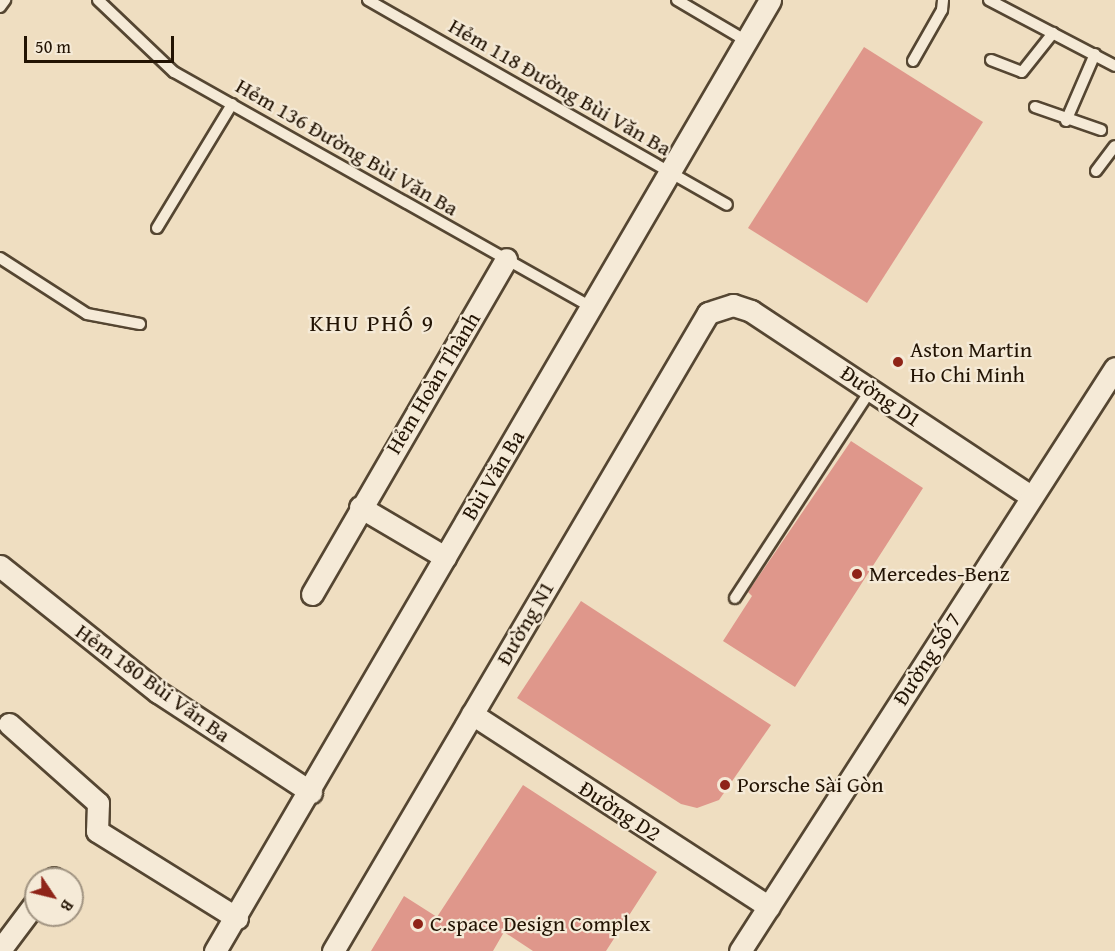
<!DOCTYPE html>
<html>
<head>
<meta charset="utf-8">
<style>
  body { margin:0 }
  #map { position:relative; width:1115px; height:951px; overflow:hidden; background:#efdec1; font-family:"Gentium Book Plus",serif }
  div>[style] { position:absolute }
  .building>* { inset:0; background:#df978b }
  .roads { filter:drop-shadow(2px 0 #554632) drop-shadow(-2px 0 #554632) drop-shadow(0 2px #554632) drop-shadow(0 -2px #554632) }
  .lane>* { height:10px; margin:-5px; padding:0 5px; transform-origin:5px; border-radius:5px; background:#f5ead7 }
  .street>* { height:21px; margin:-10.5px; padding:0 10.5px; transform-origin:10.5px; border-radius:10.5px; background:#f5ead7 }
  .dots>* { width:16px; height:16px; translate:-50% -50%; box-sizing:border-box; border:3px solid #f5ead7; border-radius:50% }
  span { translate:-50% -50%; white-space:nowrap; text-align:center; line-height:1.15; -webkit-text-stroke:4.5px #f5ead7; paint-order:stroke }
  .street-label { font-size:22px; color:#221303 }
  .poi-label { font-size:22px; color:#221303 }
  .left { translate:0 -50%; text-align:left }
  .neighbourhood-label { font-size:24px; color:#221303; letter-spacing:1.5px }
  .north { position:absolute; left:24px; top:867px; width:60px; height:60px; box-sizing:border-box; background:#f5ead7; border:2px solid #a19482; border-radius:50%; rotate:125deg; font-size:16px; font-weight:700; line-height:24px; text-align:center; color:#221303 }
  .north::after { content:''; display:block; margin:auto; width:21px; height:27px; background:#8f2418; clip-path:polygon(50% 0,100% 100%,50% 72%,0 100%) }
  .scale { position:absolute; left:24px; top:36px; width:150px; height:27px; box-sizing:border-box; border:3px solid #221303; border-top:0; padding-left:8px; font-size:18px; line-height:21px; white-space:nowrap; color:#221303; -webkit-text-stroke:4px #f5ead7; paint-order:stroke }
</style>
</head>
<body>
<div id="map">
  <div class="building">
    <div style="clip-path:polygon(864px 47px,983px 122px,867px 303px,748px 228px)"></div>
    <div style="clip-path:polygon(851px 441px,923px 488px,795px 687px,723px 641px,752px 596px,748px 592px)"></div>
    <div style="clip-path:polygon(581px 601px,771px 725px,719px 800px,697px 808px,681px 804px,517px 698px)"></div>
    <div style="clip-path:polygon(523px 785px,657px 872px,606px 951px,533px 951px,504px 932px,493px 951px,371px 951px,404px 896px,437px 917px)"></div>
  </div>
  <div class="roads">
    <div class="lane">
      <div style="left:98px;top:0;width:105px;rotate:43.5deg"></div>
      <div style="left:174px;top:72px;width:480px;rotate:29.4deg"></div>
      <div style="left:368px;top:0;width:413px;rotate:29.7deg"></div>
      <div style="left:677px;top:0;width:79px;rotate:30.5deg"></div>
      <div style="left:989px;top:0;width:142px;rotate:27.6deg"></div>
      <div style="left:0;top:7px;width:9px;rotate:-54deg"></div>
      <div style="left:991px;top:60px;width:33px;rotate:21deg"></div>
      <div style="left:1022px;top:72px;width:50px;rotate:-51.5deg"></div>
      <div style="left:913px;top:61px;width:59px;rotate:-60.4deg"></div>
      <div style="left:942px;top:10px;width:10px;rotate:-84deg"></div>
      <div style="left:1035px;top:107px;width:70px;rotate:19.2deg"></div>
      <div style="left:1066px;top:121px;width:73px;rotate:-66.6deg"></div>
      <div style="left:1096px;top:171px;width:31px;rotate:-53deg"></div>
      <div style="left:157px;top:228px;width:145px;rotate:-58.8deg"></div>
      <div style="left:0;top:258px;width:103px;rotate:32.8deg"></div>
      <div style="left:87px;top:314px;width:54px;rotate:10.7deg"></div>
      <div style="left:735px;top:598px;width:249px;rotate:-56.9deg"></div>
    </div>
    <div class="street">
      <div style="left:360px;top:507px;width:99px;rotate:30.5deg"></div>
      <div style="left:0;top:566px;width:202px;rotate:38.6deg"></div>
      <div style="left:158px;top:692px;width:183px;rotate:33.2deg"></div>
      <div style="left:312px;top:594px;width:387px;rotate:-59.9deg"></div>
      <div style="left:472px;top:714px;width:354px;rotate:33deg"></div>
      <div style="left:9px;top:724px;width:119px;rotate:41.6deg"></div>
      <div style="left:98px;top:803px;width:28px;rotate:92deg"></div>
      <div style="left:97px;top:831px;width:165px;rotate:31.9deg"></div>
      <div style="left:53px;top:879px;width:1px;rotate:-45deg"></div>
      <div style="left:0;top:950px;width:60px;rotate:-53.1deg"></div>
      <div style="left:215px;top:951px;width:1101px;rotate:-59.73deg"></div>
      <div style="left:333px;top:951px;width:740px;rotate:-59.55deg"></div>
      <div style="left:708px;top:313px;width:26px;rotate:-18deg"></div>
      <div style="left:733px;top:305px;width:19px;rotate:18deg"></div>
      <div style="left:751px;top:311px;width:336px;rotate:33.5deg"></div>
      <div style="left:740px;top:951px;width:693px;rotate:-57.25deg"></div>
    </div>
  </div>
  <div class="dots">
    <div style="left:898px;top:362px;background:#8f2418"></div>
    <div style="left:857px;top:574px;background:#8f2418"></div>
    <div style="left:725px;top:785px;background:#8f2418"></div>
    <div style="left:418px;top:924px;background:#8f2418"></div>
  </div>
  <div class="street-label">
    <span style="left:560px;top:87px;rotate:30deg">Hẻm 118 Đường Bùi Văn Ba</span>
    <span style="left:347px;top:147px;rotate:30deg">Hẻm 136 Đường Bùi Văn Ba</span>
    <span style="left:433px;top:383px;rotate:-59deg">Hẻm Hoàn Thành</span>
    <span style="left:881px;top:396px;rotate:34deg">Đường D1</span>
    <span style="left:493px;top:475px;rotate:-59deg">Bùi Văn Ba</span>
    <span style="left:525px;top:623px;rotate:-60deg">Đường N1</span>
    <span style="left:927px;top:659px;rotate:-57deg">Đường Số 7</span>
    <span style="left:153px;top:683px;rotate:36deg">Hẻm 180 Bùi Văn Ba</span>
    <span style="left:620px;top:811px;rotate:33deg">Đường D2</span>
  </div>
  <div class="poi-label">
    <span class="left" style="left:910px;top:362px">Aston Martin<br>Ho Chi Minh</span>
    <span class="left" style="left:869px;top:574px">Mercedes-Benz</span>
    <span class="left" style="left:737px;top:785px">Porsche Sài Gòn</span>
    <span class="left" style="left:430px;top:924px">C.space Design Complex</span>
  </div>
  <div class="neighbourhood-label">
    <span style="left:372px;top:323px">KHU PHỐ 9</span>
  </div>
  <div class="north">B</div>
  <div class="scale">50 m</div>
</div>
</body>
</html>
